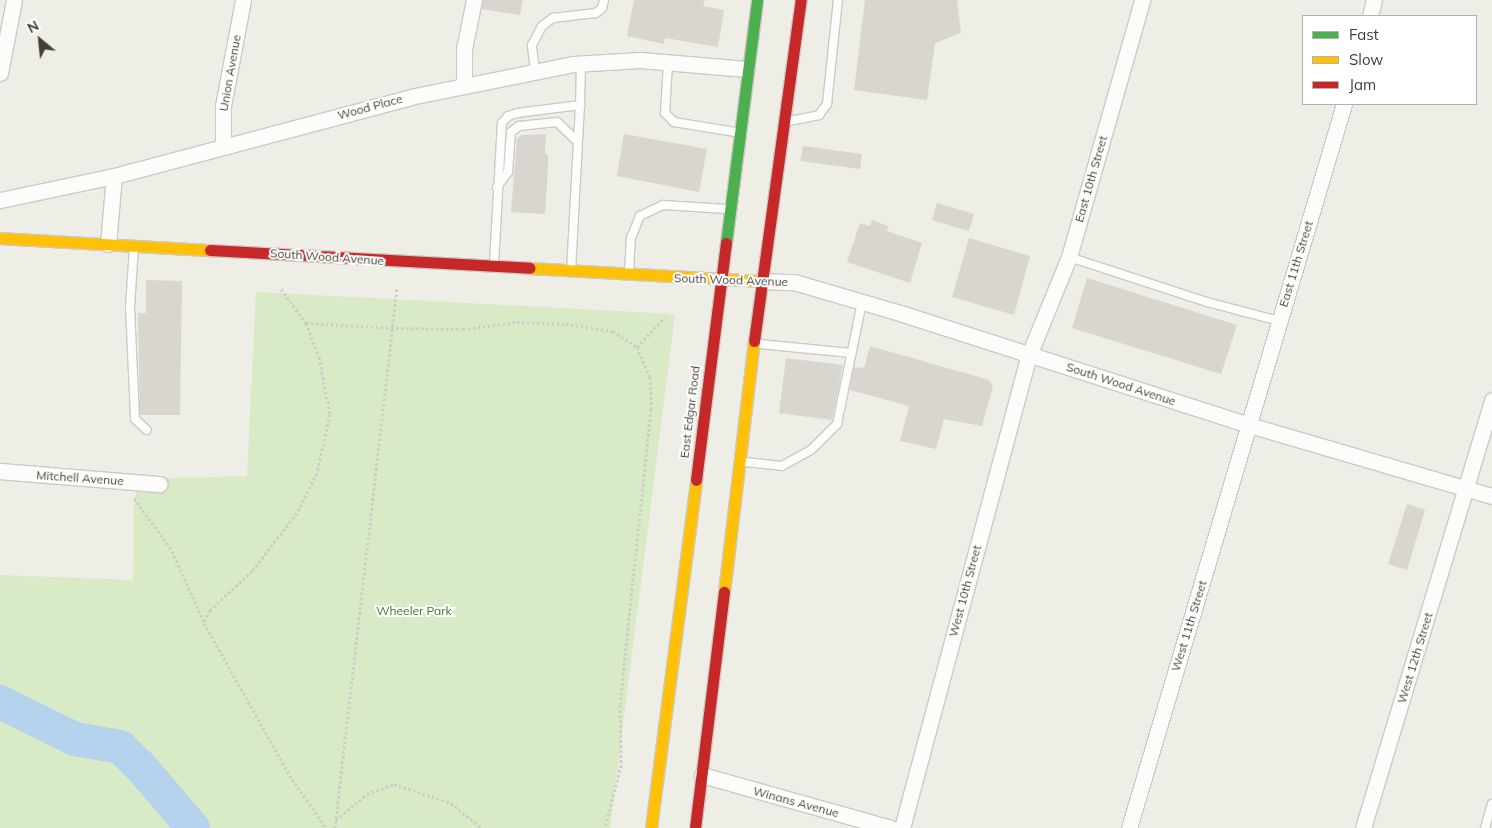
<!DOCTYPE html>
<html>
<head>
<meta charset="utf-8">
<style>
  body { margin:0 }
  #map { position:relative; width:1492px; height:828px; overflow:hidden; background:#eeede6; font-family:Mulish,sans-serif }
  div>[style] { position:absolute }
  .green>* { inset:0; background:#d9eac6 }
  .water>* { inset:0; background:#b6d3ed }
  .river>* { height:34px; margin:-17px; padding:0 17px; transform-origin:17px; border-radius:17px; background:#b6d3ed }
  .building>* { inset:0; background:#d8d6cf }
  .path>* { height:3px; margin-top:-1.5px; transform-origin:0; background:repeating-linear-gradient(90deg,#d0cdc9 0 2.5px,transparent 0 5px) }
  .roads { filter:drop-shadow(1px 0 #cccac4) drop-shadow(-1px 0 #cccac4) drop-shadow(0 1px #cccac4) drop-shadow(0 -1px #cccac4) }
  .lane>* { height:8px; margin:-4px; padding:0 4px; transform-origin:4px; border-radius:4px; background:#fcfcfb }
  .street>* { height:15px; margin:-7.5px; padding:0 7.5px; transform-origin:7.5px; border-radius:7.5px; background:#fcfcfb }
  .fast>* { height:11px; margin:-5.5px; padding:0 5.5px; transform-origin:5.5px; border-radius:5.5px; background:#4caf50 }
  .slow>* { height:11px; margin:-5.5px; padding:0 5.5px; transform-origin:5.5px; border-radius:5.5px; background:#ffc107 }
  .jam>* { height:11px; margin:-5.5px; padding:0 5.5px; transform-origin:5.5px; border-radius:5.5px; background:#c62828 }
  span { translate:-50% -50%; white-space:nowrap; text-align:center; line-height:1.15; -webkit-text-stroke:4px #fff; paint-order:stroke }
  .street-label { font-size:12px; color:#443f34 }
  .park-label { font-size:12px; color:#3f7527 }
  .legend { position:absolute; left:1302px; top:15px; width:175px; height:90px; box-sizing:border-box; background:#fff; border:1px solid #b4b2ae; margin:0; padding:6px 9px; list-style:none; font-size:15px; color:#443f34 }
  .legend li { display:flex; align-items:center; gap:10px; height:25px }
  .legend b { width:25px; border:1px solid #b4b2ae }
  .north { position:absolute; left:15px; top:15px; width:50px; height:50px; -webkit-text-stroke:4px #fff; paint-order:stroke; rotate:332deg; font-size:14px; font-weight:700; line-height:20px; text-align:center; color:#443f34 }
  .north::after { content:''; display:block; margin:auto; width:18px; height:22px; background:#443f34; clip-path:polygon(50% 0,100% 100%,50% 72%,0 100%) }
</style>
</head>
<body>
<div id="map">
  <div class="green">
    <div style="clip-path:polygon(256px 292px,675px 314px,610px 828px,0 828px,0 575px,133px 580px,134px 497px,136px 496px,137px 479px,247px 476px)"></div>
  </div>
  <div class="water">
    <div style="clip-path:polygon(0 684px,14px 697px,28px 714px,0 708px)"></div>
  </div>
  <div class="river">
    <div style="left:0;top:702px;width:84px;rotate:26.3deg"></div>
    <div style="left:75px;top:739px;width:46px;rotate:10.1deg"></div>
    <div style="left:120px;top:747px;width:28px;rotate:44deg"></div>
    <div style="left:140px;top:766px;width:82px;rotate:49.5deg"></div>
  </div>
  <div class="building">
    <div style="clip-path:polygon(483px 0,523px 0,520px 15px,482px 9px)"></div>
    <div style="clip-path:polygon(634px 0,705px 0,703px 6px,724px 10px,718px 47px,665px 38px,664px 44px,627px 36px)"></div>
    <div style="clip-path:polygon(865px 0,957px 0,961px 33px,935px 43px,927px 100px,854px 90px)"></div>
    <div style="clip-path:polygon(546px 134px,545px 154px,548px 154px,548px 169px,545px 214px,511px 212px,517px 139px,521px 135px)"></div>
    <div style="clip-path:polygon(624px 134px,707px 149px,699px 192px,617px 176px)"></div>
    <div style="clip-path:polygon(803px 146px,862px 154px,860px 169px,800px 161px)"></div>
    <div style="clip-path:polygon(937px 203px,974px 214px,969px 231px,932px 220px)"></div>
    <div style="clip-path:polygon(872px 220px,888px 226px,887px 231px,922px 243px,910px 283px,847px 262px,860px 223px,870px 226px)"></div>
    <div style="clip-path:polygon(969px 238px,1030px 256px,1014px 315px,952px 297px)"></div>
    <div style="clip-path:polygon(1087px 278px,1237px 325px,1221px 374px,1072px 328px)"></div>
    <div style="clip-path:polygon(146px 280px,182px 281px,180px 415px,140px 415px,138px 313px,146px 313px)"></div>
    <div style="clip-path:polygon(870px 346px,989px 380px,993px 386px,982px 426px,944px 419px,936px 449px,900px 441px,909px 406px,850px 390px,854px 367px,864px 368px)"></div>
    <div style="clip-path:polygon(786px 358px,843px 365px,832px 420px,779px 413px)"></div>
    <div style="clip-path:polygon(1407px 504px,1425px 510px,1407px 570px,1388px 564px)"></div>
  </div>
  <div class="path">
    <div style="left:281px;top:289px;width:42px;rotate:53.7deg"></div>
    <div style="left:306px;top:323px;width:36px;rotate:69deg"></div>
    <div style="left:319px;top:357px;width:58px;rotate:79.1deg"></div>
    <div style="left:330px;top:414px;width:60px;rotate:102.4deg"></div>
    <div style="left:317px;top:473px;width:45px;rotate:116.6deg"></div>
    <div style="left:297px;top:513px;width:73px;rotate:127.8deg"></div>
    <div style="left:252px;top:571px;width:57px;rotate:137.1deg"></div>
    <div style="left:210px;top:610px;width:14px;rotate:115deg"></div>
    <div style="left:204px;top:623px;width:179px;rotate:60.6deg"></div>
    <div style="left:292px;top:779px;width:60px;rotate:55.2deg"></div>
    <div style="left:306px;top:323px;width:85px;rotate:3.4deg"></div>
    <div style="left:391px;top:328px;width:72px;rotate:0.8deg"></div>
    <div style="left:463px;top:329px;width:54px;rotate:-7.4deg"></div>
    <div style="left:517px;top:322px;width:49px;rotate:2.3deg"></div>
    <div style="left:566px;top:324px;width:48px;rotate:8.5deg"></div>
    <div style="left:613px;top:331px;width:29px;rotate:34deg"></div>
    <div style="left:637px;top:347px;width:33px;rotate:67deg"></div>
    <div style="left:650px;top:377px;width:32px;rotate:88deg"></div>
    <div style="left:651px;top:409px;width:298px;rotate:96deg"></div>
    <div style="left:620px;top:705px;width:60px;rotate:89deg"></div>
    <div style="left:621px;top:765px;width:65px;rotate:104.3deg"></div>
    <div style="left:637px;top:347px;width:41px;rotate:-47deg"></div>
    <div style="left:134px;top:498px;width:65px;rotate:54.4deg"></div>
    <div style="left:172px;top:551px;width:78px;rotate:65.7deg"></div>
    <div style="left:336px;top:820px;width:40px;rotate:-40deg"></div>
    <div style="left:367px;top:794px;width:29px;rotate:-20deg"></div>
    <div style="left:394px;top:784px;width:60px;rotate:18.4deg"></div>
    <div style="left:451px;top:803px;width:40px;rotate:39deg"></div>
    <div style="left:335px;top:828px;width:544px;rotate:-83.45deg"></div>
  </div>
  <div class="roads">
    <div class="lane">
      <div style="left:668px;top:63px;width:50px;rotate:93.4deg"></div>
      <div style="left:665px;top:113px;width:13px;rotate:45deg"></div>
      <div style="left:674px;top:122px;width:62px;rotate:9.3deg"></div>
      <div style="left:535px;top:71px;width:26px;rotate:-97deg"></div>
      <div style="left:532px;top:45px;width:21px;rotate:-62deg"></div>
      <div style="left:542px;top:26px;width:14px;rotate:-36deg"></div>
      <div style="left:553px;top:18px;width:43px;rotate:-6.6deg"></div>
      <div style="left:596px;top:13px;width:8px;rotate:-40deg"></div>
      <div style="left:602px;top:8px;width:8px;rotate:-76deg"></div>
      <div style="left:580px;top:105px;width:42px;rotate:-88.6deg"></div>
      <div style="left:789px;top:121px;width:31px;rotate:-11deg"></div>
      <div style="left:819px;top:115px;width:14px;rotate:-54deg"></div>
      <div style="left:827px;top:104px;width:105px;rotate:-84deg"></div>
      <div style="left:497px;top:187px;width:19px;rotate:-54deg"></div>
      <div style="left:508px;top:172px;width:40px;rotate:-85.7deg"></div>
      <div style="left:511px;top:132px;width:10px;rotate:-37deg"></div>
      <div style="left:519px;top:126px;width:38px;rotate:-6deg"></div>
      <div style="left:557px;top:122px;width:28px;rotate:44deg"></div>
      <div style="left:134px;top:247px;width:60px;rotate:93.8deg"></div>
      <div style="left:130px;top:307px;width:112px;rotate:87.4deg"></div>
      <div style="left:135px;top:419px;width:16px;rotate:43deg"></div>
      <div style="left:1069px;top:257px;width:145px;rotate:18.1deg"></div>
      <div style="left:1207px;top:302px;width:74px;rotate:14.8deg"></div>
      <div style="left:494px;top:264px;width:141px;rotate:-86.8deg"></div>
      <div style="left:502px;top:123px;width:9px;rotate:-49deg"></div>
      <div style="left:508px;top:116px;width:9px;rotate:-18deg"></div>
      <div style="left:517px;top:113px;width:64px;rotate:-7.2deg"></div>
      <div style="left:580px;top:105px;width:164px;rotate:93.1deg"></div>
      <div style="left:629px;top:273px;width:35px;rotate:-87deg"></div>
      <div style="left:631px;top:238px;width:24px;rotate:-68deg"></div>
      <div style="left:640px;top:216px;width:25px;rotate:-26deg"></div>
      <div style="left:663px;top:205px;width:64px;rotate:3.6deg"></div>
      <div style="left:759px;top:344px;width:93px;rotate:5.5deg"></div>
      <div style="left:745px;top:462px;width:37px;rotate:6deg"></div>
      <div style="left:782px;top:466px;width:33px;rotate:-29deg"></div>
      <div style="left:811px;top:450px;width:37px;rotate:-45deg"></div>
      <div style="left:837px;top:424px;width:125px;rotate:-78.4deg"></div>
      <div style="left:1485px;top:828px;width:25px;rotate:-74deg"></div>
    </div>
    <div class="street">
      <div style="left:1370px;top:16px;width:16px;rotate:-76deg"></div>
      <div style="left:0;top:73px;width:74px;rotate:-79.1deg"></div>
      <div style="left:464px;top:85px;width:36px;rotate:-90deg"></div>
      <div style="left:464px;top:49px;width:50px;rotate:-78.5deg"></div>
      <div style="left:223px;top:147px;width:41px;rotate:-90deg"></div>
      <div style="left:223px;top:106px;width:108px;rotate:-79.3deg"></div>
      <div style="left:0;top:200px;width:116px;rotate:-11.9deg"></div>
      <div style="left:114px;top:176px;width:306px;rotate:-14.9deg"></div>
      <div style="left:410px;top:97px;width:166px;rotate:-11.4deg"></div>
      <div style="left:573px;top:64px;width:67px;rotate:-3.4deg"></div>
      <div style="left:640px;top:60px;width:107px;rotate:4.8deg"></div>
      <div style="left:108px;top:244px;width:68px;rotate:-85deg"></div>
      <div style="left:761px;top:281px;width:33px;rotate:2deg"></div>
      <div style="left:794px;top:282px;width:110px;rotate:16.3deg"></div>
      <div style="left:900px;top:313px;width:367px;rotate:17.8deg"></div>
      <div style="left:1249px;top:425px;width:253px;rotate:16.3deg"></div>
      <div style="left:0;top:471px;width:160px;rotate:4.7deg"></div>
      <div style="left:702px;top:775px;width:196px;rotate:15.7deg"></div>
      <div style="left:902px;top:828px;width:490px;rotate:-75deg"></div>
      <div style="left:1029px;top:355px;width:106px;rotate:-67.8deg"></div>
      <div style="left:1069px;top:257px;width:267px;rotate:-74.1deg"></div>
      <div style="left:1129px;top:828px;width:755px;rotate:-73.46deg"></div>
      <div style="left:1363px;top:828px;width:447px;rotate:-73.2deg"></div>
    </div>
    <div class="fast">
      <div style="left:726px;top:243px;width:245px;rotate:-82.7deg"></div>
    </div>
    <div class="slow">
      <div style="left:0;top:238px;width:210px;rotate:3.3deg"></div>
      <div style="left:529px;top:268px;width:232px;rotate:3.2deg"></div>
      <div style="left:724px;top:592px;width:253px;rotate:-83.2deg"></div>
      <div style="left:651px;top:828px;width:351px;rotate:-82.6deg"></div>
    </div>
    <div class="jam">
      <div style="left:210px;top:250px;width:320px;rotate:3.2deg"></div>
      <div style="left:754px;top:341px;width:344px;rotate:-82.2deg"></div>
      <div style="left:696px;top:480px;width:239px;rotate:-82.8deg"></div>
      <div style="left:695px;top:828px;width:238px;rotate:-83deg"></div>
    </div>
  </div>
  <div class="street-label">
    <span style="left:230px;top:73px;rotate:-80deg">Union Avenue</span>
    <span style="left:370px;top:107px;rotate:-15deg">Wood Place</span>
    <span style="left:1091px;top:179px;rotate:-74deg">East 10th Street</span>
    <span style="left:327px;top:257px;rotate:4deg">South Wood Avenue</span>
    <span style="left:1296px;top:264px;rotate:-73deg">East 11th Street</span>
    <span style="left:731px;top:280px;rotate:2deg">South Wood Avenue</span>
    <span style="left:1121px;top:384px;rotate:18deg">South Wood Avenue</span>
    <span style="left:690px;top:412px;rotate:-83deg">East Edgar Road</span>
    <span style="left:80px;top:478px;rotate:4deg">Mitchell Avenue</span>
    <span style="left:965px;top:591px;rotate:-75deg">West 10th Street</span>
    <span style="left:1189px;top:626px;rotate:-73deg">West 11th Street</span>
    <span style="left:1415px;top:658px;rotate:-73deg">West 12th Street</span>
    <span style="left:796px;top:802px;rotate:15deg">Winans Avenue</span>
  </div>
  <div class="park-label">
    <span style="left:414px;top:611px">Wheeler Park</span>
  </div>
  <ul class="legend">
  <li><b style="height:6px;background:#4caf50"></b>Fast</li>
  <li><b style="height:6px;background:#ffc107"></b>Slow</li>
  <li><b style="height:6px;background:#c62828"></b>Jam</li>
  </ul>
  <div class="north">N</div>
</div>
</body>
</html>
